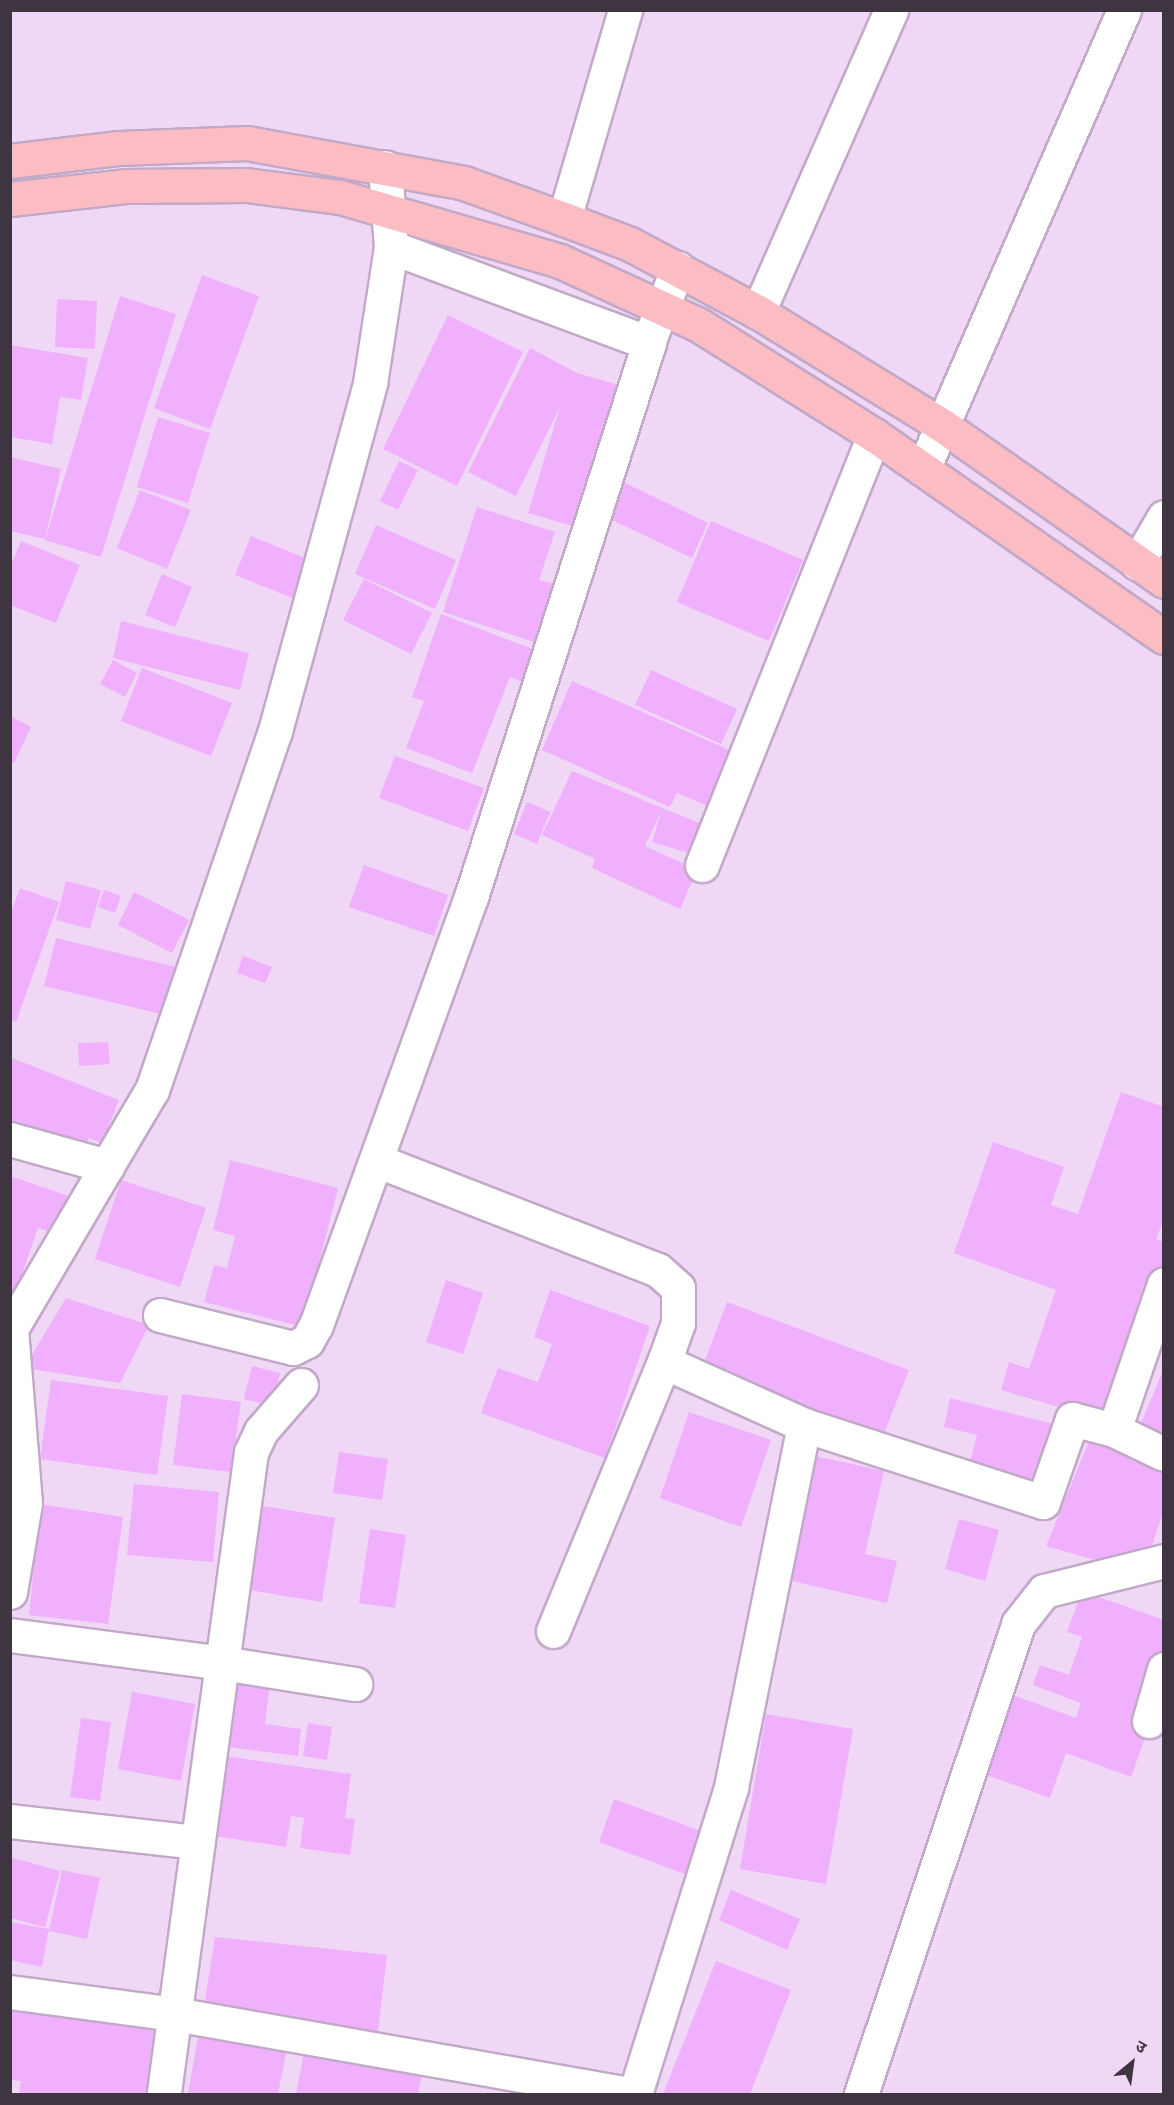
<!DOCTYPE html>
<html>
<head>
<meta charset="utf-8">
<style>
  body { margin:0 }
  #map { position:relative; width:1174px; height:2105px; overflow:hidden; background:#f0d7f5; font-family:"Crimson Pro","Noto Sans Devanagari",serif }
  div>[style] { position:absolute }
  .building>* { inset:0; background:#f0b0fe }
  .roads { filter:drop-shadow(2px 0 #c1a9c7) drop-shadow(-2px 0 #c1a9c7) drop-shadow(0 2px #c1a9c7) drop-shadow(0 -2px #c1a9c7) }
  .minor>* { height:33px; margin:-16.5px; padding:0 16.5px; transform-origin:16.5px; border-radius:16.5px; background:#fff }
  .major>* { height:33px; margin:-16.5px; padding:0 16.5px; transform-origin:16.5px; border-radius:16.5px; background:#fbbcc3 }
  span { translate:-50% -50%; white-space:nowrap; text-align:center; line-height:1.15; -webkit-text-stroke:4.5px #f0d7f5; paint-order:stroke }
  .frame { position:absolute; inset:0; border:12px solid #3f3541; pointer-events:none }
  .north { position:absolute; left:1102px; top:2033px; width:60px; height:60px; -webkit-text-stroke:4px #f0d7f5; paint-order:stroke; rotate:29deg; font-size:16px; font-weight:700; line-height:24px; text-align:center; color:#3f3541 }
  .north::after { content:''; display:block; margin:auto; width:21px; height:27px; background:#3f3541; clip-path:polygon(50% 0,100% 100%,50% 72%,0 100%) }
</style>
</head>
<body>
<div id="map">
  <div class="building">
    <div style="clip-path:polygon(202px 275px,259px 296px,210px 429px,154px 408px)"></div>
    <div style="clip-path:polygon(120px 296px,176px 314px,101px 557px,45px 540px)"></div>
    <div style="clip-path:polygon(57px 299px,97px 301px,95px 349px,55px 347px)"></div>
    <div style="clip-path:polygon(448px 315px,523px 352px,457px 486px,383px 449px)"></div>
    <div style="clip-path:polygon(10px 345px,88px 358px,81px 400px,60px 397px,52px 444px,10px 437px)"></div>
    <div style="clip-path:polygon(530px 348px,577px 373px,629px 388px,586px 530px,528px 513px,560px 407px,516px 496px,468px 472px)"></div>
    <div style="clip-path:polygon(158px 417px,210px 433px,188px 503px,137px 487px)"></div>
    <div style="clip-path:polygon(10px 457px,61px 469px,45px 539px,10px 531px)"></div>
    <div style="clip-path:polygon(399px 461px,418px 470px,398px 510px,380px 501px)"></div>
    <div style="clip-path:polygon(617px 479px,708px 523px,692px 558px,599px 514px)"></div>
    <div style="clip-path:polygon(140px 490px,191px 510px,167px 569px,117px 548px)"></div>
    <div style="clip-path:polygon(477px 507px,555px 532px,539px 580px,554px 584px,534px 642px,443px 612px)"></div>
    <div style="clip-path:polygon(711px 521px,803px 560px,769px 641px,677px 602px)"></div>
    <div style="clip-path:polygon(376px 525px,456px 560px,435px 609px,355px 574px)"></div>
    <div style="clip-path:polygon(251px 536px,313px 561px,297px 600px,235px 575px)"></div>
    <div style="clip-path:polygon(21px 541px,80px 565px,56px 623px,10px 605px,10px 567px)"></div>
    <div style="clip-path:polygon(162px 574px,192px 587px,175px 627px,145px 615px)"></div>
    <div style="clip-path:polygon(364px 579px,432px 613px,411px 654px,343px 620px)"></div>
    <div style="clip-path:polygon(441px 614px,535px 650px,522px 682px,510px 677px,472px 773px,406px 748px,424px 701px,412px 697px)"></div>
    <div style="clip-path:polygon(121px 621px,249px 653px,240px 690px,113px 658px)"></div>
    <div style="clip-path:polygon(113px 660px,137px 673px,125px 697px,100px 684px)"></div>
    <div style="clip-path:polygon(142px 668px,232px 703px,211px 756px,121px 721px)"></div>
    <div style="clip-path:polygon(651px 670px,737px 709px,721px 744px,635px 705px)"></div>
    <div style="clip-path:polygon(572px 681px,743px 756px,719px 811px,677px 793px,670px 807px,542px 750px)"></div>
    <div style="clip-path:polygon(10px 716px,31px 727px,14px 763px,10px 762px)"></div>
    <div style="clip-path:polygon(395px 756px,484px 788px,468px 831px,379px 798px)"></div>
    <div style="clip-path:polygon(572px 771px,704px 825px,695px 855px,652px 842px,661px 812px,645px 846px,697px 870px,680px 909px,592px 868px,595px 859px,542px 835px)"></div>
    <div style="clip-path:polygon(527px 802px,550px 812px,537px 844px,514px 834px)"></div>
    <div style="clip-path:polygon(364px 865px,448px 895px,434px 936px,349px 907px)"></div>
    <div style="clip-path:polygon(66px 881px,101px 890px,90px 929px,56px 920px)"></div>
    <div style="clip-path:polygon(20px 888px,59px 902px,16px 1022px,10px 1020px,10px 915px)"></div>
    <div style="clip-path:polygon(104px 890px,121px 896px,115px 913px,98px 907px)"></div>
    <div style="clip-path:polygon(134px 892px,189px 920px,172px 953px,118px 925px)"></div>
    <div style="clip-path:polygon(56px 938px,180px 968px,169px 1016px,44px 986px)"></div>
    <div style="clip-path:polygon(243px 956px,272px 967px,265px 983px,237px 973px)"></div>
    <div style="clip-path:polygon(108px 1042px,110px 1064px,79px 1066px,78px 1043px)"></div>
    <div style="clip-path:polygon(12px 1058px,119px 1100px,102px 1143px,89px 1138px,76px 1171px,10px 1145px)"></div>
    <div style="clip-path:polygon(1121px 1092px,1164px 1107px,1164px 1219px,1156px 1239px,1164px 1242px,1164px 1268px,1110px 1422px,1001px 1390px,1009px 1362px,1029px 1369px,1056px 1290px,954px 1253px,993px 1142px,1064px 1167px,1051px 1205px,1078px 1214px)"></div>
    <div style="clip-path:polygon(230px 1160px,338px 1188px,303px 1327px,204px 1302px,214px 1265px,227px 1268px,235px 1236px,213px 1230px)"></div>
    <div style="clip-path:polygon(10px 1176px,72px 1197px,59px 1235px,38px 1228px,11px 1306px)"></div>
    <div style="clip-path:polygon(121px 1180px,206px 1208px,180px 1287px,95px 1259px)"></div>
    <div style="clip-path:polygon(446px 1280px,483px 1293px,463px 1354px,426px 1342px)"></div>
    <div style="clip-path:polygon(550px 1290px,650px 1326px,605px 1458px,481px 1413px,498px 1368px,538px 1382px,552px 1344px,534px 1337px)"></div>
    <div style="clip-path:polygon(66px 1298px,149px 1325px,120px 1383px,24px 1368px)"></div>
    <div style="clip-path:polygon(727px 1302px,909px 1370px,882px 1439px,701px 1371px)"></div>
    <div style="clip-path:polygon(252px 1366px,280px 1373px,272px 1406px,244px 1399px)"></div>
    <div style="clip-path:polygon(1164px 1368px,1164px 1446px,1137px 1433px)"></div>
    <div style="clip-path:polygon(51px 1380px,168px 1396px,157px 1475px,40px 1459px)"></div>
    <div style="clip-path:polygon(182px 1394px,241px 1402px,231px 1472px,173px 1465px)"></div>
    <div style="clip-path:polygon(950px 1398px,1058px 1425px,1041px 1493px,967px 1474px,977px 1435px,944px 1427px)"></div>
    <div style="clip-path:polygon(689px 1412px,771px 1440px,741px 1527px,660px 1498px)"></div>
    <div style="clip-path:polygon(1092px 1434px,1164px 1463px,1164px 1509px,1148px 1558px,1102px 1562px,1046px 1546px)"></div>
    <div style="clip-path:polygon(339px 1452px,388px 1459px,382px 1500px,333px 1493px)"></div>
    <div style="clip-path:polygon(815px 1456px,884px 1471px,865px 1554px,897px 1561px,887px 1603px,788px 1580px)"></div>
    <div style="clip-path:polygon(134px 1484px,219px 1492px,213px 1562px,127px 1555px)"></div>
    <div style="clip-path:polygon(40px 1504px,123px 1517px,108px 1624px,29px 1615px)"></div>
    <div style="clip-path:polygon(263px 1506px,335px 1518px,322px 1602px,250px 1590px)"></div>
    <div style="clip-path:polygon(959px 1519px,999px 1530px,985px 1581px,945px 1569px)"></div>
    <div style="clip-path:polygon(370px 1529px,406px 1535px,395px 1608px,359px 1603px)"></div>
    <div style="clip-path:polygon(1082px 1591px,1164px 1620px,1164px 1646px,1133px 1730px,1146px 1735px,1131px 1777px,1066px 1753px,1050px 1798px,976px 1771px,1004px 1692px,1076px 1718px,1081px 1703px,1033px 1685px,1040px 1665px,1069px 1675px,1082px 1637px,1067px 1632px)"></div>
    <div style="clip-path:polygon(237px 1671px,271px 1675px,265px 1724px,301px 1729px,298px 1756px,227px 1747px)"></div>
    <div style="clip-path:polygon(132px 1692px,195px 1704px,181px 1781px,118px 1769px)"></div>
    <div style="clip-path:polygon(766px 1714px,853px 1729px,826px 1884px,740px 1869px)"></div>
    <div style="clip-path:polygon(81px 1718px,111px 1722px,100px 1801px,70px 1797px)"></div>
    <div style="clip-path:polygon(308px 1723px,332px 1727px,327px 1760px,303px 1756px)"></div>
    <div style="clip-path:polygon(225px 1756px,351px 1774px,345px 1818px,355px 1819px,350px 1855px,300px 1848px,304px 1818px,291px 1816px,286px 1847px,214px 1836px)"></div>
    <div style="clip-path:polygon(614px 1799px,701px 1831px,685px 1874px,599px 1842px)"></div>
    <div style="clip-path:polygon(10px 1857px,60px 1871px,45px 1927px,10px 1918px)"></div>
    <div style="clip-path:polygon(62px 1870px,100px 1878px,87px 1939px,49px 1931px)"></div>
    <div style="clip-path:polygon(731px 1890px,800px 1919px,787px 1950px,719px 1920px)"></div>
    <div style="clip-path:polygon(10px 1922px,49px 1929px,42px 1967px,10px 1960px)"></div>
    <div style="clip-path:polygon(215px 1937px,387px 1955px,378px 2031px,204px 2007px)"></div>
    <div style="clip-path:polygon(716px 1961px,791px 1990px,750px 2094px,663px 2094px)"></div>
    <div style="clip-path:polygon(10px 2005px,158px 2029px,148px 2094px,19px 2094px,21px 2081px,10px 2080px)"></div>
    <div style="clip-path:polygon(199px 2031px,287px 2048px,278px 2094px,188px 2094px)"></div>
    <div style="clip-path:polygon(305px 2047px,423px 2069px,418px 2094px,296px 2094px)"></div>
  </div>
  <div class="roads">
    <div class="minor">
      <div style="left:564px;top:219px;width:218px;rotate:-73.7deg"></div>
      <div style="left:758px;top:312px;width:330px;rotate:-66.2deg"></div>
      <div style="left:651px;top:335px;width:72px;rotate:-68.1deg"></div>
      <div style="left:923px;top:469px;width:501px;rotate:-66.35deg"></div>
      <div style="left:1137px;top:563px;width:53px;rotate:-59.6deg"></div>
      <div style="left:702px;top:865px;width:463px;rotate:-68.2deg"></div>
      <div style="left:10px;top:1139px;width:101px;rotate:15.6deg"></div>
      <div style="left:378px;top:1161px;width:300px;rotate:21.3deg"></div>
      <div style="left:658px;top:1270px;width:27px;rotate:42deg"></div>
      <div style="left:678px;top:1288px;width:35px;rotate:90deg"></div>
      <div style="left:678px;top:1323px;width:41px;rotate:109.7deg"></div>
      <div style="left:664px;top:1362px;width:154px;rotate:24.2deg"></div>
      <div style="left:804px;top:1425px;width:251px;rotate:17.9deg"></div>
      <div style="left:1043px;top:1502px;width:88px;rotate:-70.7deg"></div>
      <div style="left:1072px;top:1419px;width:43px;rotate:14.7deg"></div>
      <div style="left:1114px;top:1430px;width:154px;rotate:-71.1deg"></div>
      <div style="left:160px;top:1315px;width:137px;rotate:13.9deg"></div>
      <div style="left:293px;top:1348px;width:16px;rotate:-27deg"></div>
      <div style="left:307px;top:1341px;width:18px;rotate:-61deg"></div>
      <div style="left:316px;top:1325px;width:455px;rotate:-70.1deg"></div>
      <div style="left:471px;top:897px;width:582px;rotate:-72.19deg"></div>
      <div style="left:649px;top:343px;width:275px;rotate:-159.6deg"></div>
      <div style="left:301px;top:1385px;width:61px;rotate:131deg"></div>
      <div style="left:261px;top:1431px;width:23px;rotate:115deg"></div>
      <div style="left:251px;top:1452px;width:213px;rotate:97.8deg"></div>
      <div style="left:222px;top:1663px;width:135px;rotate:9deg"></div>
      <div style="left:1114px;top:1430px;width:55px;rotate:25.6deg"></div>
      <div style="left:10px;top:1592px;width:90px;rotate:-80.4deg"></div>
      <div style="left:25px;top:1503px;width:175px;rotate:-94.6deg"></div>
      <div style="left:11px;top:1329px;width:277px;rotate:-59.5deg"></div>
      <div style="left:152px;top:1090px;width:379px;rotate:-71.1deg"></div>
      <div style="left:275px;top:731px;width:361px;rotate:-74.7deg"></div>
      <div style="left:370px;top:383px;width:138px;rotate:-81.2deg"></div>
      <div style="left:391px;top:247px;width:80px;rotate:-94.3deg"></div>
      <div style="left:553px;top:1631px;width:291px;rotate:-67.6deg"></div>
      <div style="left:10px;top:1635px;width:214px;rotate:7.5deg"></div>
      <div style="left:222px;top:1663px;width:435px;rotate:97.7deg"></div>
      <div style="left:1149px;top:1721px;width:54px;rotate:-73.9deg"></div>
      <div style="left:10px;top:1821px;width:188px;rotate:6.4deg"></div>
      <div style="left:10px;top:1992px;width:166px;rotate:7.6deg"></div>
      <div style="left:175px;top:2014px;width:462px;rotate:10deg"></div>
      <div style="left:635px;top:2094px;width:322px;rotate:-72.6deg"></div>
      <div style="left:731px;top:1787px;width:369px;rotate:-78.6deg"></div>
      <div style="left:861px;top:2094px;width:496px;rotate:-71.5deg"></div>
      <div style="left:1018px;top:1624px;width:42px;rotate:-51.8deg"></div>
      <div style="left:1044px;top:1591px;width:124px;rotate:-14deg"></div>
    </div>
    <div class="major">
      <div style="left:10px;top:161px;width:110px;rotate:-6.8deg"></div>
      <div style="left:119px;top:148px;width:128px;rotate:-2.2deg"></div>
      <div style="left:247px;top:143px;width:221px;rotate:10.4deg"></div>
      <div style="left:464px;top:183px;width:106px;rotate:19.8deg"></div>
      <div style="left:564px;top:219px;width:71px;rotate:20.7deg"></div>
      <div style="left:630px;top:244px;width:145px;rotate:28deg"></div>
      <div style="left:758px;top:312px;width:217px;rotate:31.6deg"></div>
      <div style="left:943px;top:426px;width:270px;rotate:35deg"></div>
      <div style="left:10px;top:199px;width:116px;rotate:-6.4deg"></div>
      <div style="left:125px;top:186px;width:121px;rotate:-0.5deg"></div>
      <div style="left:246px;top:185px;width:95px;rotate:7.3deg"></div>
      <div style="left:340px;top:197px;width:229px;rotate:16.2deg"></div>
      <div style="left:560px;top:261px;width:153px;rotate:24.7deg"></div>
      <div style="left:699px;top:325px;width:207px;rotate:32.2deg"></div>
      <div style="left:874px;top:435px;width:353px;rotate:34.9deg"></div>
    </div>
  </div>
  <div class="frame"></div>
  <div class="north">उ</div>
</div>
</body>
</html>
